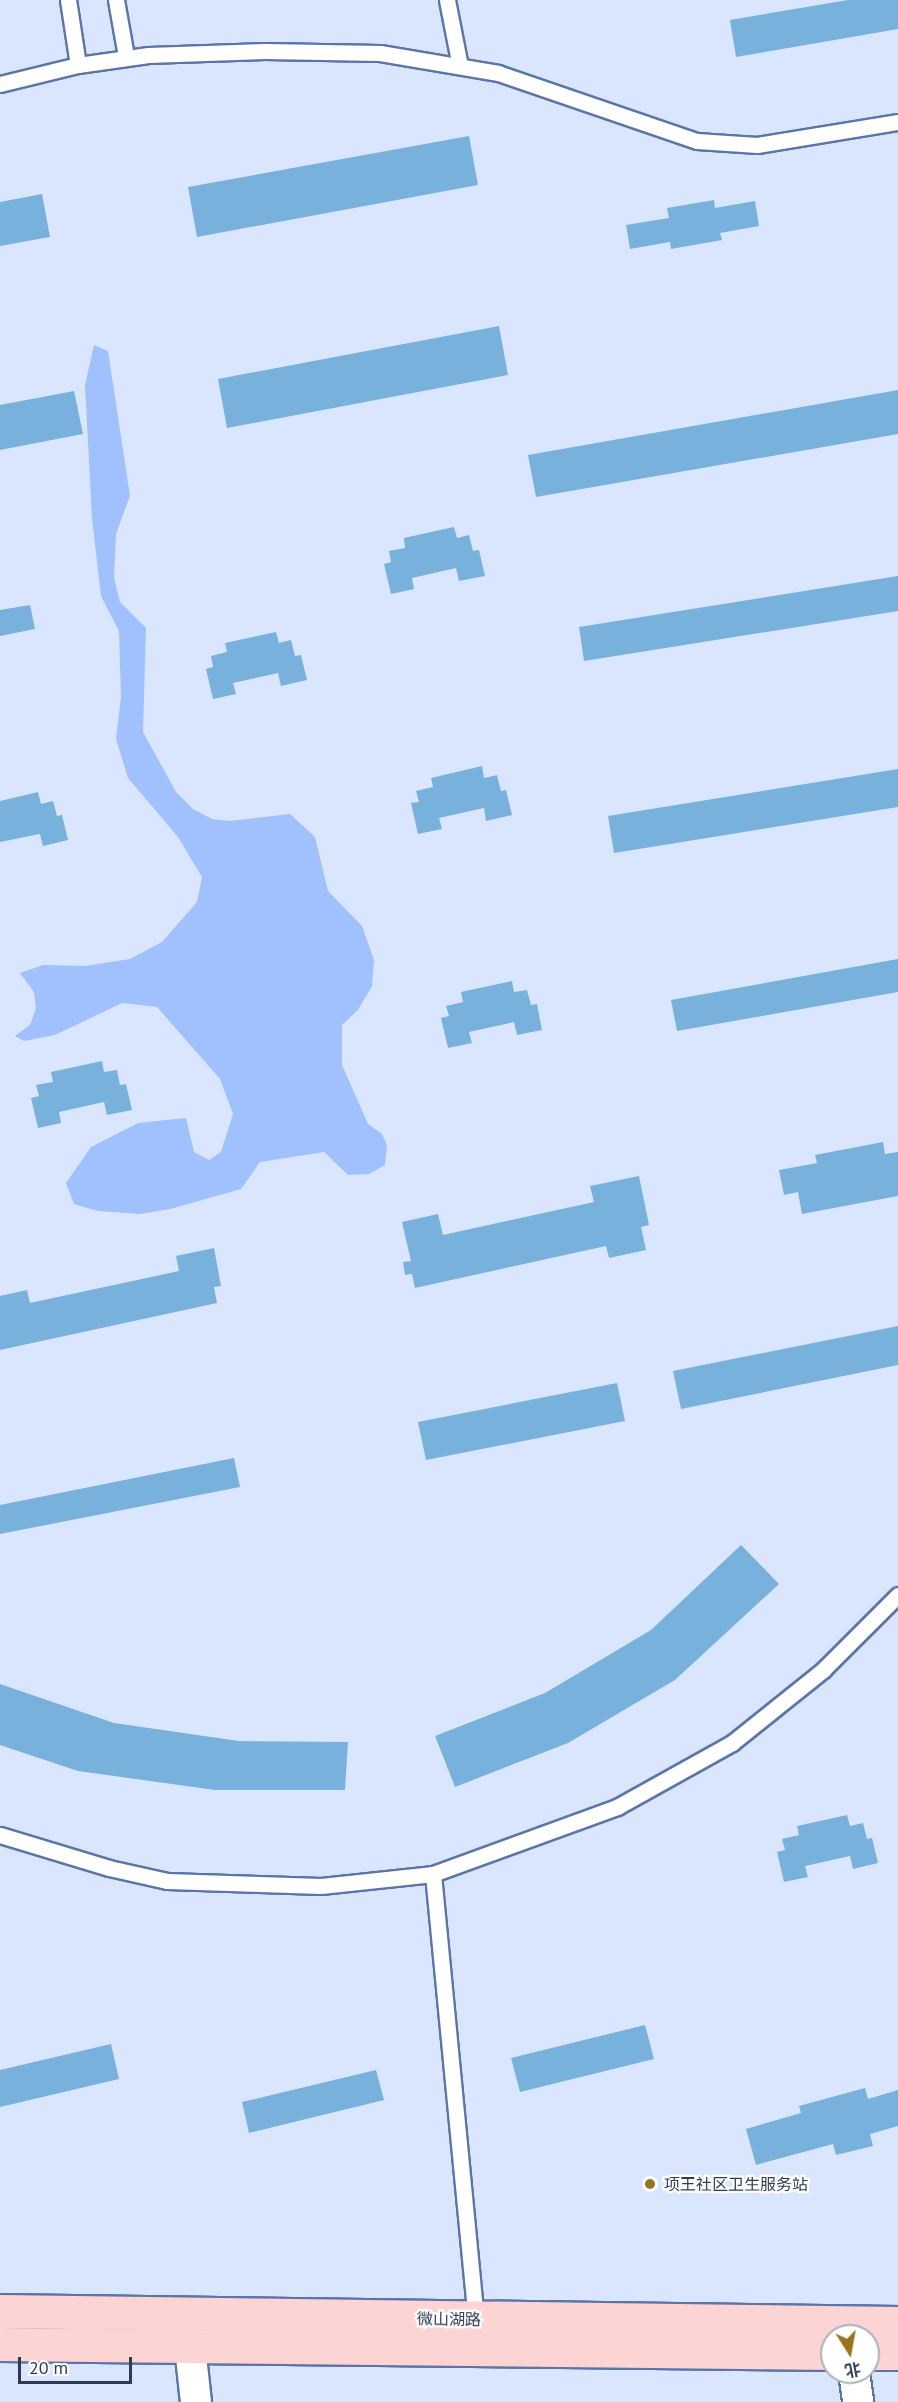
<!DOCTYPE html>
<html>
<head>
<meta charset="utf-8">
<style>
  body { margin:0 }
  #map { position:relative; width:898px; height:2402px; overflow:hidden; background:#dae6fe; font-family:"PT Sans","Noto Sans SC",sans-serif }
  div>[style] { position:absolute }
  .water>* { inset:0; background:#a0c0fe }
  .building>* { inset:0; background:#79b1dd }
  .roads { filter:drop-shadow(2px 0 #5b75aa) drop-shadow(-2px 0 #5b75aa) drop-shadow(0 2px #5b75aa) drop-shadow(0 -2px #5b75aa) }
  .lane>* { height:15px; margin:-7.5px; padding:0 7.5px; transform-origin:7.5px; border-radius:7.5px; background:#fff }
  .street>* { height:30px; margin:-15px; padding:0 15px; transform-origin:15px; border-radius:15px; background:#fff }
  .secondary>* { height:33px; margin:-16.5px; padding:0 16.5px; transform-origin:16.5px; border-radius:16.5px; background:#fcd4d3 }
  .dots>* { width:16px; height:16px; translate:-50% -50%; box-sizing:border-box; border:3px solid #fff; border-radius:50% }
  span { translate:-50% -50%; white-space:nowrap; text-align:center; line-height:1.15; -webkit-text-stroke:4.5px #fff; paint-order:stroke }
  .poi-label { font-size:16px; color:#2f3b52 }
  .left { translate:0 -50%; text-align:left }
  .street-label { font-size:16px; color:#2f3b52 }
  .north { position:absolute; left:820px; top:2324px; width:60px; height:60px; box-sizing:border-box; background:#fff; border:2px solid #acb1ba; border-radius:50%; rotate:169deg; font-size:16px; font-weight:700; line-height:24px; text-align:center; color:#2f3b52 }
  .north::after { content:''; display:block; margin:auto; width:21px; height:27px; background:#99741f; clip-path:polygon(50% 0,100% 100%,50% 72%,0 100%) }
  .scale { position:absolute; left:18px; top:2357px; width:114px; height:27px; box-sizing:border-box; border:3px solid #2f3b52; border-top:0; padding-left:8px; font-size:18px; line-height:21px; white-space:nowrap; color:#2f3b52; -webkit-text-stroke:4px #fff; paint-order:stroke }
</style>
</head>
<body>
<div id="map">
  <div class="water">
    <div style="clip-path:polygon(94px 345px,108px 351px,130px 496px,116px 534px,114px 578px,120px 602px,146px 628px,143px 732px,176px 792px,193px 809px,212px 819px,230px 821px,290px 814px,315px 837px,328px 891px,362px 926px,374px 960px,372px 986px,358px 1010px,342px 1025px,342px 1065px,368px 1124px,382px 1134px,387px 1145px,385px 1165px,369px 1174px,348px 1175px,324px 1152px,260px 1162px,241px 1189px,170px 1209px,140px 1214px,98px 1211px,74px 1204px,66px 1183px,91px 1147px,138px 1123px,186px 1118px,194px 1152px,209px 1160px,221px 1152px,233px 1114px,220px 1079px,157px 1007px,122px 1003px,55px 1035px,24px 1041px,15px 1036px,30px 1025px,36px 1008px,34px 992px,20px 973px,43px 965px,85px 966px,130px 959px,162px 942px,197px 902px,202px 877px,178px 837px,128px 778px,116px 739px,121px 697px,119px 631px,101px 596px,92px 518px,85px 385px)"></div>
  </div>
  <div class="building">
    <div style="clip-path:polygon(848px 0,898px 0,898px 29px,736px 57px,730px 20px)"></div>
    <div style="clip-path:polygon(469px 136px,478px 185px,197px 237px,188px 187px)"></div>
    <div style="clip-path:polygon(42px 194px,50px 237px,0 246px,0 202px)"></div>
    <div style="clip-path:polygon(714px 200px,715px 208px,755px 201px,759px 226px,720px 233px,722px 240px,671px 249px,670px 242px,630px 249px,626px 225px,669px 218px,667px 208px)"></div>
    <div style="clip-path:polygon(499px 326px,508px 375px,227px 428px,218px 379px)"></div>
    <div style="clip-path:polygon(898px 390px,898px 434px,536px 497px,528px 455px)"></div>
    <div style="clip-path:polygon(74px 391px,83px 434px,0 450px,0 405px)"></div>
    <div style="clip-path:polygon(454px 527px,457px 538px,469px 535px,473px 551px,479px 550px,485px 576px,459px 581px,456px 568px,412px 578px,414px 589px,391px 594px,384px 564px,391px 562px,389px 551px,405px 548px,404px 538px)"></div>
    <div style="clip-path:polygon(898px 576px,898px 611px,584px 661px,579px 627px)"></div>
    <div style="clip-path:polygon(30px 605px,35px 629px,0 636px,0 610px)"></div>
    <div style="clip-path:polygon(276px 632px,279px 643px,291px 640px,295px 656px,301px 655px,307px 680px,281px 686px,278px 673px,233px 683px,236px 694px,213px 699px,206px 669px,213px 667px,211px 656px,227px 652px,225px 643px)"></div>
    <div style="clip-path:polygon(482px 766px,484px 778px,497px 775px,501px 791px,506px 790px,512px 815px,486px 821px,484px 808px,439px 818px,442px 829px,418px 834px,411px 803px,419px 802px,416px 791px,433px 787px,431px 778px)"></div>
    <div style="clip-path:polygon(898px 769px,898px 807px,614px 853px,608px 816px)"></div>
    <div style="clip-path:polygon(38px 792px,41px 804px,53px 801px,57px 816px,62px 815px,68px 840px,43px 846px,40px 834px,0 842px,0 801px)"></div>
    <div style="clip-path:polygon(898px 959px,898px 992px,677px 1031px,671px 1000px)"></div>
    <div style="clip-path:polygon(512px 981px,514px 992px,527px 990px,531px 1005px,537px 1004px,542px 1030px,517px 1035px,514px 1022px,469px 1032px,472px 1043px,448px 1048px,441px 1018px,449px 1016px,446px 1006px,463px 1002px,461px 992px)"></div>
    <div style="clip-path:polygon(102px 1061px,104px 1072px,117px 1070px,120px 1085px,126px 1084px,132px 1110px,107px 1115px,104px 1102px,59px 1112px,61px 1123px,38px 1128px,31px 1098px,39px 1096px,36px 1085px,53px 1082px,51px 1072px)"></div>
    <div style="clip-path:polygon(883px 1142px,885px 1154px,898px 1152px,898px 1196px,802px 1214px,798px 1192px,784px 1195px,779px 1170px,817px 1163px,815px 1155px)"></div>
    <div style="clip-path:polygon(639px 1176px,649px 1225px,641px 1227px,646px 1250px,609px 1258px,606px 1246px,415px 1288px,412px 1274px,405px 1275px,403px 1262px,411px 1261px,402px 1222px,438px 1214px,443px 1235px,594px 1202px,590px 1186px)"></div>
    <div style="clip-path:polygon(214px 1248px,221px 1286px,214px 1287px,217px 1303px,0 1350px,0 1296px,27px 1290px,30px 1303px,179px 1271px,176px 1256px)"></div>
    <div style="clip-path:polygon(898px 1326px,898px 1365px,681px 1409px,673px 1371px)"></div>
    <div style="clip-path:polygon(617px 1383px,625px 1421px,426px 1460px,418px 1422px)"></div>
    <div style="clip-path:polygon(234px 1458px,240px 1487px,0 1534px,0 1505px)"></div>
    <div style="clip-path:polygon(741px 1545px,779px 1584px,675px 1680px,568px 1743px,455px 1787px,435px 1736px,545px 1693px,651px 1630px)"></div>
    <div style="clip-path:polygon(0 1684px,114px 1723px,239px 1741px,348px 1742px,345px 1790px,215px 1790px,78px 1771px,0 1745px)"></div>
    <div style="clip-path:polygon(847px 1815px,850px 1826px,863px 1823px,867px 1839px,872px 1838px,878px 1863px,853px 1869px,850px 1856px,805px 1866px,808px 1877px,784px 1882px,777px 1852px,785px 1850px,782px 1839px,799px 1835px,797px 1826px)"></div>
    <div style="clip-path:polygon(645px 2025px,654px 2059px,520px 2092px,511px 2058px)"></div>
    <div style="clip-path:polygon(111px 2044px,119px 2079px,0 2107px,0 2070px)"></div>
    <div style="clip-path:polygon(376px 2070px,384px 2100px,249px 2133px,242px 2102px)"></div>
    <div style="clip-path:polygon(865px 2088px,868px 2099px,898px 2090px,898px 2126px,870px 2134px,873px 2146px,836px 2155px,833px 2144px,756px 2165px,746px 2129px,801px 2113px,799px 2106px)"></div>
  </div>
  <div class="roads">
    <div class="lane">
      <div style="left:116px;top:0;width:57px;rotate:79.9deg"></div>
      <div style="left:447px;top:0;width:67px;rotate:78.9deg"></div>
      <div style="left:78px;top:65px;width:71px;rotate:-8.1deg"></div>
      <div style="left:148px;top:55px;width:117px;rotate:-2deg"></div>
      <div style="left:265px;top:51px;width:115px;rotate:1deg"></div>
      <div style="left:380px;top:53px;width:120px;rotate:9.6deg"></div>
      <div style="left:498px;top:73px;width:210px;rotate:18.9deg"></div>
      <div style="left:697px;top:141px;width:60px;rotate:3.8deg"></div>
      <div style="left:757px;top:145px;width:143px;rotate:-9.3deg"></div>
      <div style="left:0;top:84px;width:80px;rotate:-13.7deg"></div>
      <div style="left:78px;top:65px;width:66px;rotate:-98.7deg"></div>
      <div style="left:0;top:1835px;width:114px;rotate:16.8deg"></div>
      <div style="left:109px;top:1868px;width:59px;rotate:12.6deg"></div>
      <div style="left:167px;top:1881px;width:154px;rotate:1.9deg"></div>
      <div style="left:321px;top:1886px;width:113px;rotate:-6.1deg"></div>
      <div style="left:433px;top:1874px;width:196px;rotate:-20deg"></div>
      <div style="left:617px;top:1807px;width:132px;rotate:-29.1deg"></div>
      <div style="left:732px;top:1743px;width:117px;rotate:-38.7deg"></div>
      <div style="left:823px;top:1670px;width:106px;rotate:-45deg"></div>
      <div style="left:433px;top:1874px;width:447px;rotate:84.5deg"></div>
    </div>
    <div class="street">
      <div style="left:190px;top:2347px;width:55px;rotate:83.8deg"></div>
      <div style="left:854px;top:2372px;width:30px;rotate:82deg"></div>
    </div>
    <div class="secondary">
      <div style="left:0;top:2311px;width:898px;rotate:0.77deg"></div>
      <div style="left:0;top:2344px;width:832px;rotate:0.62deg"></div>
      <div style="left:868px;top:2353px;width:30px"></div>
    </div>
  </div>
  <div class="dots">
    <div style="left:650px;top:2184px;background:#99741f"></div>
  </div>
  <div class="poi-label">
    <span class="left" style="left:664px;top:2184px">项王社区卫生服务站</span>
  </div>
  <div class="street-label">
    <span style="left:449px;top:2319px;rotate:1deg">微山湖路</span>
  </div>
  <div class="north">北</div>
  <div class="scale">20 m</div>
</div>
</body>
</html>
